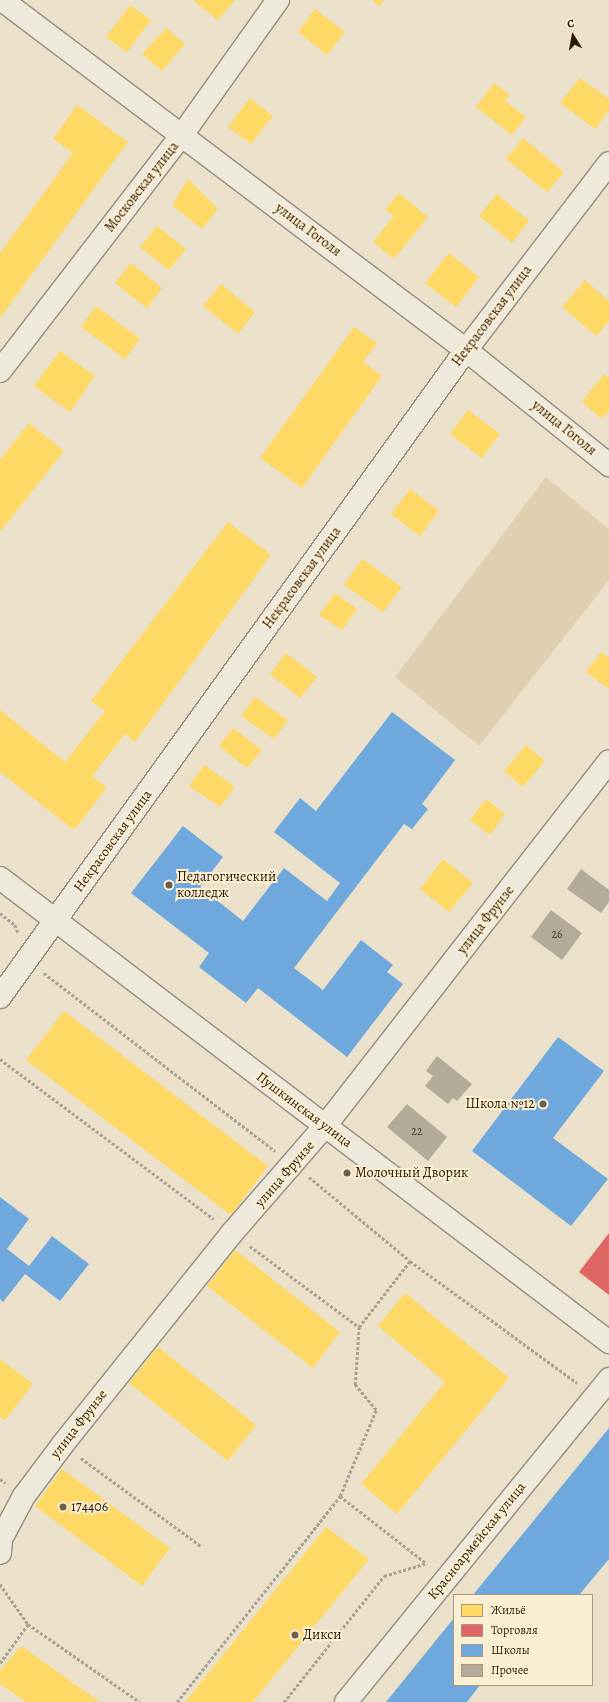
<!DOCTYPE html>
<html>
<head>
<meta charset="utf-8">
<style>
  body { margin:0 }
  #map { position:relative; width:609px; height:1702px; overflow:hidden; background:#ebe1ca; font-family:Alegreya,serif }
  div>[style] { position:absolute }
  .green>* { inset:0; background:#dfd0b1 }
  .homes>* { inset:0; background:#ffd966 }
  .shops>* { inset:0; background:#e06666 }
  .schools>* { inset:0; background:#6fa8dc }
  .building>* { inset:0; background:#b3ab9a }
  .path>* { height:2.5px; margin-top:-1.25px; transform-origin:0; background:repeating-linear-gradient(90deg,#a7a095 0 3px,transparent 0 5px) }
  .roads { filter:drop-shadow(1px 0 #968d7e) drop-shadow(-1px 0 #968d7e) drop-shadow(0 1px #968d7e) drop-shadow(0 -1px #968d7e) }
  .minor>* { height:22px; margin:-11px; padding:0 11px; transform-origin:11px; border-radius:11px; background:#eee9dd }
  .secondary>* { height:22px; margin:-11px; padding:0 11px; transform-origin:11px; border-radius:11px; background:#eee9dd }
  .dots>* { width:11px; height:11px; translate:-50% -50%; box-sizing:border-box; border:2px solid #fbefd3; border-radius:50% }
  span { translate:-50% -50%; white-space:nowrap; text-align:center; line-height:1.15; -webkit-text-stroke:4px #fbefd3; paint-order:stroke }
  .number-label { font-size:12px; color:#4e3c27 }
  .number-label span { -webkit-text-stroke-width:0 }
  .street-label { font-size:14px; color:#2c1701 }
  .poi-label { font-size:14px; color:#2c1701 }
  .left { translate:0 -50%; text-align:left }
  .right { translate:-100% -50%; text-align:right }
  .legend { position:absolute; left:453px; top:1594px; width:140px; height:92px; box-sizing:border-box; background:#fbefd3; border:1px solid #a8997f; margin:0; padding:5px 7px; list-style:none; font-size:12px; color:#2c1701 }
  .legend li { display:flex; align-items:center; gap:8px; height:20px }
  .legend b { width:20px; border:1px solid #a8997f }
  .north { position:absolute; left:553px; top:16px; width:40px; height:40px; -webkit-text-stroke:3px #fbefd3; paint-order:stroke; rotate:349deg; font-size:11px; font-weight:700; line-height:16px; text-align:center; color:#2c1701 }
  .north::after { content:''; display:block; margin:auto; width:14px; height:18px; background:#2c1701; clip-path:polygon(50% 0,100% 100%,50% 72%,0 100%) }
</style>
</head>
<body>
<div id="map">
  <div class="green">
    <div style="clip-path:polygon(546px 477px,609px 529px,609px 580px,479px 746px,395px 677px)"></div>
  </div>
  <div class="homes">
    <div style="clip-path:polygon(193px 0,235px 0,218px 20px)"></div>
    <div style="clip-path:polygon(372px 0,384px 0,379px 6px)"></div>
    <div style="clip-path:polygon(130px 5px,151px 20px,127px 52px,106px 37px)"></div>
    <div style="clip-path:polygon(315px 9px,345px 32px,327px 55px,298px 32px)"></div>
    <div style="clip-path:polygon(166px 28px,185px 44px,162px 71px,142px 54px)"></div>
    <div style="clip-path:polygon(580px 78px,609px 99px,609px 110px,595px 129px,560px 103px)"></div>
    <div style="clip-path:polygon(494px 83px,510px 95px,505px 101px,526px 117px,512px 135px,476px 107px)"></div>
    <div style="clip-path:polygon(250px 98px,273px 116px,251px 144px,228px 127px)"></div>
    <div style="clip-path:polygon(77px 105px,128px 142px,0 318px,0 253px,73px 153px,53px 139px)"></div>
    <div style="clip-path:polygon(523px 138px,564px 172px,547px 192px,506px 159px)"></div>
    <div style="clip-path:polygon(188px 179px,218px 209px,202px 229px,172px 205px)"></div>
    <div style="clip-path:polygon(399px 193px,428px 217px,394px 259px,373px 242px,394px 216px,385px 210px)"></div>
    <div style="clip-path:polygon(497px 194px,529px 221px,512px 243px,479px 216px)"></div>
    <div style="clip-path:polygon(157px 226px,186px 249px,169px 270px,140px 247px)"></div>
    <div style="clip-path:polygon(449px 253px,479px 277px,456px 307px,425px 283px)"></div>
    <div style="clip-path:polygon(131px 263px,162px 288px,147px 308px,115px 283px)"></div>
    <div style="clip-path:polygon(585px 280px,609px 301px,609px 321px,596px 336px,562px 307px)"></div>
    <div style="clip-path:polygon(221px 284px,255px 312px,238px 334px,203px 306px)"></div>
    <div style="clip-path:polygon(96px 306px,140px 339px,125px 359px,81px 327px)"></div>
    <div style="clip-path:polygon(354px 327px,377px 343px,363px 362px,382px 376px,302px 488px,260px 458px)"></div>
    <div style="clip-path:polygon(60px 351px,95px 376px,70px 412px,34px 386px)"></div>
    <div style="clip-path:polygon(604px 374px,609px 378px,609px 411px,602px 419px,582px 402px)"></div>
    <div style="clip-path:polygon(468px 410px,500px 434px,482px 458px,450px 434px)"></div>
    <div style="clip-path:polygon(29px 423px,64px 451px,0 532px,0 460px)"></div>
    <div style="clip-path:polygon(410px 489px,439px 511px,420px 536px,391px 514px)"></div>
    <div style="clip-path:polygon(228px 522px,271px 555px,135px 742px,125px 734px,92px 776px,107px 788px,74px 830px,0 772px,0 710px,65px 762px,105px 711px,91px 701px)"></div>
    <div style="clip-path:polygon(362px 559px,402px 587px,383px 612px,344px 585px)"></div>
    <div style="clip-path:polygon(335px 593px,357px 609px,342px 630px,319px 615px)"></div>
    <div style="clip-path:polygon(601px 652px,609px 658px,609px 689px,586px 672px)"></div>
    <div style="clip-path:polygon(286px 653px,317px 677px,300px 698px,270px 674px)"></div>
    <div style="clip-path:polygon(255px 697px,288px 720px,274px 739px,241px 716px)"></div>
    <div style="clip-path:polygon(233px 728px,262px 750px,247px 768px,219px 746px)"></div>
    <div style="clip-path:polygon(526px 745px,545px 761px,523px 787px,504px 771px)"></div>
    <div style="clip-path:polygon(204px 765px,235px 787px,220px 807px,189px 786px)"></div>
    <div style="clip-path:polygon(486px 799px,505px 814px,490px 835px,470px 820px)"></div>
    <div style="clip-path:polygon(443px 859px,473px 883px,449px 912px,420px 889px)"></div>
    <div style="clip-path:polygon(64px 1011px,268px 1166px,231px 1215px,26px 1060px)"></div>
    <div style="clip-path:polygon(235px 1250px,340px 1332px,313px 1368px,207px 1286px)"></div>
    <div style="clip-path:polygon(405px 1293px,509px 1378px,397px 1514px,361px 1484px,445px 1382px,378px 1326px)"></div>
    <div style="clip-path:polygon(158px 1347px,256px 1425px,228px 1461px,129px 1383px)"></div>
    <div style="clip-path:polygon(0 1359px,33px 1384px,5px 1420px,0 1417px)"></div>
    <div style="clip-path:polygon(62px 1469px,170px 1548px,142px 1586px,35px 1506px)"></div>
    <div style="clip-path:polygon(326px 1527px,369px 1559px,253px 1702px,185px 1702px)"></div>
    <div style="clip-path:polygon(21px 1646px,100px 1702px,25px 1702px,22px 1699px,0 1684px,0 1671px)"></div>
  </div>
  <div class="shops">
    <div style="clip-path:polygon(609px 1233px,609px 1295px,579px 1272px)"></div>
  </div>
  <div class="schools">
    <div style="clip-path:polygon(392px 712px,455px 760px,422px 804px,428px 809px,412px 829px,404px 824px,294px 968px,323px 990px,361px 940px,393px 965px,387px 972px,403px 984px,347px 1057px,258px 988px,246px 1003px,199px 967px,209px 953px,131px 893px,183px 826px,223px 857px,200px 887px,243px 921px,284px 868px,327px 901px,340px 883px,274px 832px,300px 798px,316px 811px)"></div>
    <div style="clip-path:polygon(558px 1037px,604px 1071px,553px 1138px,608px 1179px,571px 1226px,472px 1151px)"></div>
    <div style="clip-path:polygon(0 1197px,29px 1219px,7px 1249px,29px 1266px,52px 1236px,89px 1264px,60px 1301px,25px 1274px,3px 1302px,0 1299px)"></div>
    <div style="clip-path:polygon(609px 1428px,609px 1559px,579px 1595px,473px 1595px)"></div>
    <div style="clip-path:polygon(454px 1618px,454px 1685px,480px 1685px,467px 1702px,386px 1702px)"></div>
  </div>
  <div class="building">
    <div style="clip-path:polygon(581px 869px,609px 890px,609px 902px,601px 913px,567px 889px)"></div>
    <div style="clip-path:polygon(551px 910px,582px 933px,562px 960px,531px 937px)"></div>
    <div style="clip-path:polygon(437px 1056px,472px 1084px,457px 1101px,453px 1098px,448px 1104px,425px 1086px,433px 1076px,426px 1071px)"></div>
    <div style="clip-path:polygon(407px 1104px,447px 1137px,428px 1161px,387px 1127px)"></div>
  </div>
  <div class="path">
    <div style="left:0;top:913px;width:19px;rotate:39deg"></div>
    <div style="left:15px;top:925px;width:8px;rotate:67deg"></div>
    <div style="left:44px;top:973px;width:292px;rotate:37.6deg"></div>
    <div style="left:0;top:1059px;width:267px;rotate:36.8deg"></div>
    <div style="left:309px;top:1177px;width:131px;rotate:39.7deg"></div>
    <div style="left:250px;top:1246px;width:136px;rotate:36.6deg"></div>
    <div style="left:81px;top:1458px;width:149px;rotate:36.3deg"></div>
    <div style="left:0;top:1479px;width:7px;rotate:34deg"></div>
    <div style="left:340px;top:1496px;width:109px;rotate:37.9deg"></div>
    <div style="left:0;top:1584px;width:49px;rotate:55deg"></div>
    <div style="left:28px;top:1624px;width:136px;rotate:34.9deg"></div>
    <div style="left:0;top:1663px;width:48px;rotate:-54.3deg"></div>
    <div style="left:177px;top:1702px;width:263px;rotate:-51.6deg"></div>
    <div style="left:340px;top:1496px;width:93px;rotate:-67.3deg"></div>
    <div style="left:376px;top:1410px;width:33px;rotate:-130deg"></div>
    <div style="left:355px;top:1385px;width:58px;rotate:-86.1deg"></div>
    <div style="left:359px;top:1327px;width:83px;rotate:-52.3deg"></div>
    <div style="left:410px;top:1261px;width:207px;rotate:36.1deg"></div>
    <div style="left:284px;top:1702px;width:161px;rotate:-51.6deg"></div>
    <div style="left:384px;top:1576px;width:45px;rotate:-16.8deg"></div>
  </div>
  <div class="roads">
    <div class="minor">
      <div style="left:2px;top:0;width:581px;rotate:37.03deg"></div>
      <div style="left:466px;top:350px;width:184px;rotate:38.8deg"></div>
      <div style="left:0;top:371px;width:298px;rotate:-52.4deg"></div>
      <div style="left:182px;top:135px;width:166px;rotate:-54.6deg"></div>
      <div style="left:0;top:997px;width:797px;rotate:-54.24deg"></div>
      <div style="left:466px;top:350px;width:235px;rotate:-52.6deg"></div>
      <div style="left:0;top:1553px;width:14px;rotate:-86deg"></div>
      <div style="left:1px;top:1539px;width:49px;rotate:-61.9deg"></div>
      <div style="left:24px;top:1496px;width:65px;rotate:-53.1deg"></div>
      <div style="left:63px;top:1444px;width:270px;rotate:-51.3deg"></div>
      <div style="left:232px;top:1233px;width:142px;rotate:-49deg"></div>
      <div style="left:325px;top:1126px;width:462px;rotate:-52.1deg"></div>
    </div>
    <div class="secondary">
      <div style="left:0;top:878px;width:766px;rotate:37.3deg"></div>
      <div style="left:346px;top:1702px;width:417px;rotate:-50.8deg"></div>
    </div>
  </div>
  <div class="dots">
    <div style="left:169px;top:885px;background:#6f5e47"></div>
    <div style="left:543px;top:1104px;background:#6f5e47"></div>
    <div style="left:347px;top:1173px;background:#6f5e47"></div>
    <div style="left:63px;top:1507px;background:#6f5e47"></div>
    <div style="left:295px;top:1635px;background:#6f5e47"></div>
  </div>
  <div class="number-label">
    <span style="left:557px;top:935px">26</span>
    <span style="left:417px;top:1132px">22</span>
  </div>
  <div class="street-label">
    <span style="left:142px;top:187px;rotate:-52deg">Московская улица</span>
    <span style="left:308px;top:230px;rotate:37deg">улица Гоголя</span>
    <span style="left:492px;top:316px;rotate:-53deg">Некрасовская улица</span>
    <span style="left:564px;top:428px;rotate:39deg">улица Гоголя</span>
    <span style="left:302px;top:578px;rotate:-54deg">Некрасовская улица</span>
    <span style="left:113px;top:841px;rotate:-54deg">Некрасовская улица</span>
    <span style="left:486px;top:920px;rotate:-52deg">улица Фрунзе</span>
    <span style="left:304px;top:1110px;rotate:37deg">Пушкинская улица</span>
    <span style="left:285px;top:1174px;rotate:-49deg">улица Фрунзе</span>
    <span style="left:79px;top:1424px;rotate:-52deg">улица Фрунзе</span>
    <span style="left:477px;top:1541px;rotate:-51deg">Красноармейская улица</span>
  </div>
  <div class="poi-label">
    <span class="left" style="left:177px;top:885px">Педагогический<br>колледж</span>
    <span class="right" style="left:535px;top:1104px">Школа №12</span>
    <span class="left" style="left:355px;top:1173px">Молочный Дворик</span>
    <span class="left" style="left:71px;top:1507px">174406</span>
    <span class="left" style="left:303px;top:1635px">Дикси</span>
  </div>
  <ul class="legend">
  <li><b style="height:11px;background:#ffd966"></b>Жильё</li>
  <li><b style="height:11px;background:#e06666"></b>Торговля</li>
  <li><b style="height:11px;background:#6fa8dc"></b>Школы</li>
  <li><b style="height:11px;background:#b3ab9a"></b>Прочее</li>
  </ul>
  <div class="north">С</div>
</div>
</body>
</html>
